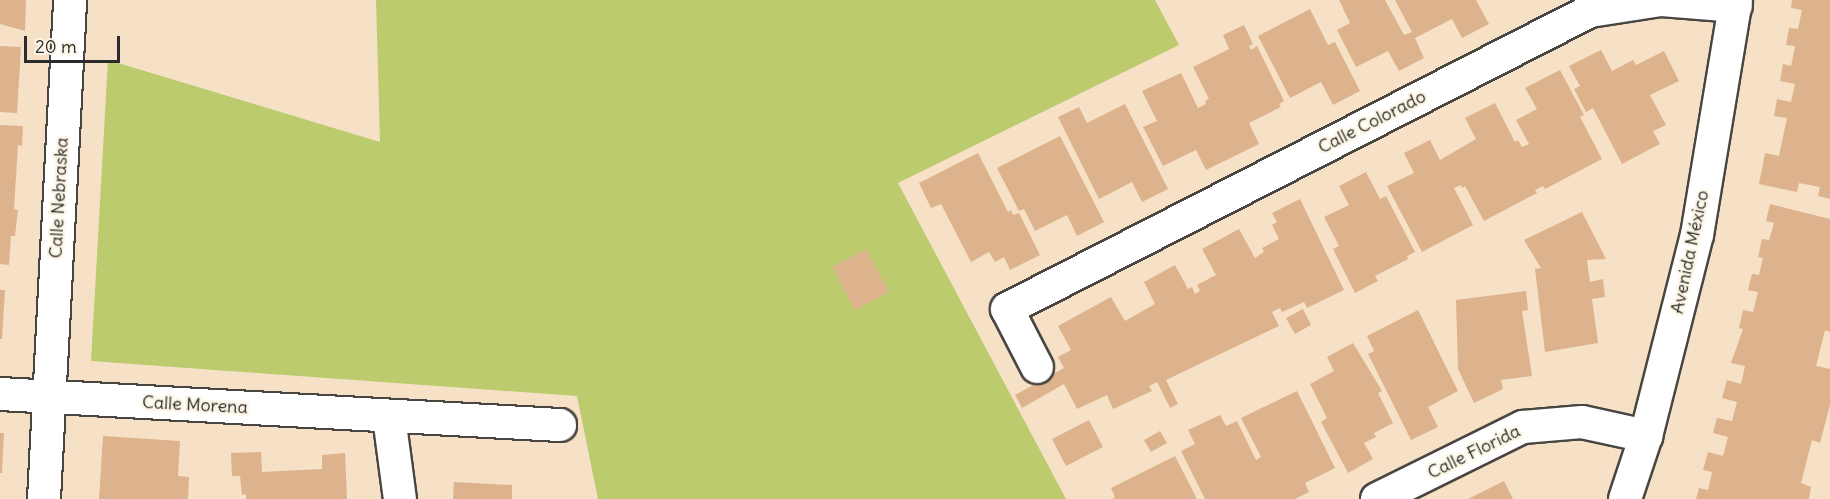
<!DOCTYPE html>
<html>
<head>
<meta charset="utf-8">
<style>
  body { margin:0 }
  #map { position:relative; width:1830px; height:499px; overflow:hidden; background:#f6e1c7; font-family:Delius,sans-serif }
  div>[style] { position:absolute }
  .green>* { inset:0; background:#bbcb6e }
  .building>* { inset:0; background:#dcb38c }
  .roads { filter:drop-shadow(2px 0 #494642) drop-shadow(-2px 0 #494642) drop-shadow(0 2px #494642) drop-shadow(0 -2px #494642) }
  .minor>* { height:32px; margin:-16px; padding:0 16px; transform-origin:16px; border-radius:16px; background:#fff }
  span { translate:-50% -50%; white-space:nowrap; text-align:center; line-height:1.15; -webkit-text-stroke:5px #fcf5e5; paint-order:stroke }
  .street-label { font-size:18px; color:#2b2b2b }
  .scale { position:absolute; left:24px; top:36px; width:96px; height:27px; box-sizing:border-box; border:3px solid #2b2b2b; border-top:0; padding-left:8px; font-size:18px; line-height:21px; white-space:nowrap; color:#2b2b2b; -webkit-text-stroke:4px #fcf5e5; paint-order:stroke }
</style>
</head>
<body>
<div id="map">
  <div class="green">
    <div style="clip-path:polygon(376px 0,1155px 0,1179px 45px,898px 183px,1066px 499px,598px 499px,577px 396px,91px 361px,108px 60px,380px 142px)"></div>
  </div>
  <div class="building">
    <div style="clip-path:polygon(0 0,26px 0,25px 31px,0 24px)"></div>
    <div style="clip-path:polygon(1339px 0,1385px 0,1404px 35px,1412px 32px,1395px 0,1476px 0,1489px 24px,1462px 38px,1452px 19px,1415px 38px,1424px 58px,1399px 71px,1388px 51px,1356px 67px,1337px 30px,1350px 23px)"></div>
    <div style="clip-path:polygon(1792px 0,1830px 0,1830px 199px,1818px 196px,1820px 187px,1799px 183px,1797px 192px,1759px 184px,1765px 153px,1779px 156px,1787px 118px,1774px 116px,1777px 99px,1791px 102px,1795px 84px,1780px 81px,1783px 64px,1791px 66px,1795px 46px,1786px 45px,1789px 28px,1798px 29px,1802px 10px,1791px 8px)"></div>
    <div style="clip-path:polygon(1310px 9px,1328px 45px,1335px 42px,1360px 91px,1333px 105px,1321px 82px,1290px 98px,1258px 36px)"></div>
    <div style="clip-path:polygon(1244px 25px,1253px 44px,1249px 46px,1251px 50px,1257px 46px,1284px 101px,1279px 104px,1281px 107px,1249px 123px,1259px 144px,1206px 170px,1196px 150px,1163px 166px,1143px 127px,1157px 121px,1142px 91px,1181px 73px,1198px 108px,1206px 104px,1205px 101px,1209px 99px,1193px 67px,1229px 49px,1223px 35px)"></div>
    <div style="clip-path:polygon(0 46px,21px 47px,17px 113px,0 112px)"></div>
    <div style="clip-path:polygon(1601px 50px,1612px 71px,1633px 60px,1636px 65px,1664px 51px,1679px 81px,1650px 95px,1666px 125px,1653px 131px,1660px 144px,1622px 164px,1593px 108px,1586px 112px,1574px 89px,1580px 86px,1569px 66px)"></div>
    <div style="clip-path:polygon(1560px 70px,1584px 115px,1580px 117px,1602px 159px,1545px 189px,1543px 186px,1535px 190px,1537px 193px,1484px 221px,1465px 186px,1462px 188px,1461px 185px,1454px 188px,1473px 225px,1422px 252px,1387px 186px,1414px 173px,1404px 153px,1430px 140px,1440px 160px,1476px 139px,1465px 118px,1495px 103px,1515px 142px,1518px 140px,1522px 147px,1529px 144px,1516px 120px,1537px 109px,1525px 88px)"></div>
    <div style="clip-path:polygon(1125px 104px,1168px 189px,1142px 202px,1132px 182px,1099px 199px,1058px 117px,1079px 107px,1087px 123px)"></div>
    <div style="clip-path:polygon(0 125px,23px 126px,22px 146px,18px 145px,14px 209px,18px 210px,15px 236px,11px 236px,9px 265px,0 264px)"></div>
    <div style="clip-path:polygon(1060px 136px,1104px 222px,1077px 236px,1067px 215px,1035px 231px,1024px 209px,1019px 211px,997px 168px)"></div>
    <div style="clip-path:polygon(978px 153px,1008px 212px,1011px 210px,1013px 215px,1019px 213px,1040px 255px,1010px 270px,1004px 257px,995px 262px,989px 252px,971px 262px,941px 204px,931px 208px,919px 183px)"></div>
    <div style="clip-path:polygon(1366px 172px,1380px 199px,1386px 196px,1415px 252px,1407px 256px,1408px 259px,1375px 276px,1378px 281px,1355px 293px,1333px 249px,1339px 246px,1324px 217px,1349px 205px,1339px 186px)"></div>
    <div style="clip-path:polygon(1300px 199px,1344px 290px,1307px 308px,1304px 302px,1282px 312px,1280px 308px,1272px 312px,1279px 326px,1166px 380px,1178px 404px,1170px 408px,1157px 382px,1149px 386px,1152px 391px,1113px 409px,1107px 395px,1077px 409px,1064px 384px,1022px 408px,1015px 395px,1064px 368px,1058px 357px,1071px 350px,1058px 326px,1111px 297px,1125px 321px,1155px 304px,1144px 282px,1175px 265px,1188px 289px,1192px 287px,1195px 294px,1200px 291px,1197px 285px,1216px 275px,1202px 249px,1239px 229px,1255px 258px,1264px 252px,1262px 248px,1279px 239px,1272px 225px,1277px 222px,1272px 213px)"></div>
    <div style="clip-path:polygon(1770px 204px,1830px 219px,1830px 332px,1825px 330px,1816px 366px,1830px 369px,1830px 405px,1820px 443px,1812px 440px,1801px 483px,1811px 487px,1809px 499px,1696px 499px,1699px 488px,1708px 490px,1712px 472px,1703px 470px,1708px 452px,1723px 456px,1728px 437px,1713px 433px,1717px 418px,1732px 421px,1737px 402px,1722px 398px,1727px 380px,1741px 384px,1745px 366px,1731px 363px,1743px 329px,1739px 328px,1743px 310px,1753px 312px,1758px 292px,1748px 290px,1752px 274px,1759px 275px,1763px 258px,1758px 257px,1762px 239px,1769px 240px,1774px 223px,1766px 221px)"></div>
    <div style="clip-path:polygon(1582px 212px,1606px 259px,1587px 260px,1590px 282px,1603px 279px,1605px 297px,1592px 299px,1598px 343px,1545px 352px,1535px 269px,1541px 268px,1524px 240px)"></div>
    <div style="clip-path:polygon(866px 249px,889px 292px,855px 310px,832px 267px)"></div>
    <div style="clip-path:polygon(0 290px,5px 290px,2px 339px,0 339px)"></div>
    <div style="clip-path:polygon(1526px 291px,1528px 310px,1522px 311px,1532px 376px,1501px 380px,1503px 389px,1474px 403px,1458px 369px,1456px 300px)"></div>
    <div style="clip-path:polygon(1303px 309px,1311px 325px,1295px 334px,1286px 318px)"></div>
    <div style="clip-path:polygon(1418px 310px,1458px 391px,1428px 407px,1438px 427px,1411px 440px,1368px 354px,1374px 351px,1367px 336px)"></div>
    <div style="clip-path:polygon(1353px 343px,1382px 391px,1378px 393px,1393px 423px,1374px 433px,1376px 437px,1364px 443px,1373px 459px,1348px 473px,1321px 422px,1327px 418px,1310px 384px,1334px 371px,1327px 357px)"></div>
    <div style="clip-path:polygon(1297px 391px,1335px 468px,1305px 483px,1309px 492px,1295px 499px,1205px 499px,1181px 451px,1195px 444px,1188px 430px,1220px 415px,1226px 426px,1237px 421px,1256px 460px,1261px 457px,1241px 418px)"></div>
    <div style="clip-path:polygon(1089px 420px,1103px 447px,1066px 466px,1052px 439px)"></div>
    <div style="clip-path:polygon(1160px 431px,1167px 443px,1151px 452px,1144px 440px)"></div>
    <div style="clip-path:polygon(0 433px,4px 433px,2px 473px,0 473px)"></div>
    <div style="clip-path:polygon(103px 436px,180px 441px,178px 476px,189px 477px,188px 499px,99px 499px)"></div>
    <div style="clip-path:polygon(261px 452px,262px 472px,322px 469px,322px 455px,345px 453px,347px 499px,246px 499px,246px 494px,242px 495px,240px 476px,232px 476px,231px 453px)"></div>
    <div style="clip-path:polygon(1175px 456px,1197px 499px,1112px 499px,1115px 497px,1111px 488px)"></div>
    <div style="clip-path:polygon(1504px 481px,1513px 499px,1468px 499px)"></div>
    <div style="clip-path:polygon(454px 482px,512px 485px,512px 499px,453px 499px)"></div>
  </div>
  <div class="roads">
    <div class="minor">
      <div style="left:1662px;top:0;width:74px;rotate:4.6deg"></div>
      <div style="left:1037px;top:367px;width:65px;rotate:-117.3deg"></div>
      <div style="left:1007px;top:309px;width:655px;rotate:-27.07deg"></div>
      <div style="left:1590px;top:11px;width:72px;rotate:-8.8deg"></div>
      <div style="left:0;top:394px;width:561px;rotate:3.17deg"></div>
      <div style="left:389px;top:417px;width:83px;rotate:82.4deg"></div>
      <div style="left:44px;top:499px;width:500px;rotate:-87deg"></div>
      <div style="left:1377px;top:499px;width:163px;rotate:-26.3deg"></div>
      <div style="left:1523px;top:427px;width:59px;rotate:-4.8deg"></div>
      <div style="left:1582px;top:422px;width:66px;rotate:12.3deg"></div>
      <div style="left:1625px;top:499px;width:66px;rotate:-71.6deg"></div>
      <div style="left:1646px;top:436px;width:207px;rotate:-75.8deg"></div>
      <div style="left:1697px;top:235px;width:238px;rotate:-80.6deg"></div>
    </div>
  </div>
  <div class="street-label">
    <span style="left:1372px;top:122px;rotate:-27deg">Calle Colorado</span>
    <span style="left:59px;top:198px;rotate:-87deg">Calle Nebraska</span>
    <span style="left:1690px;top:252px;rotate:-78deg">Avenida México</span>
    <span style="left:195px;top:405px;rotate:3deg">Calle Morena</span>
    <span style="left:1474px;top:452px;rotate:-26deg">Calle Florida</span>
  </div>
  <div class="scale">20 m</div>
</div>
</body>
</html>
